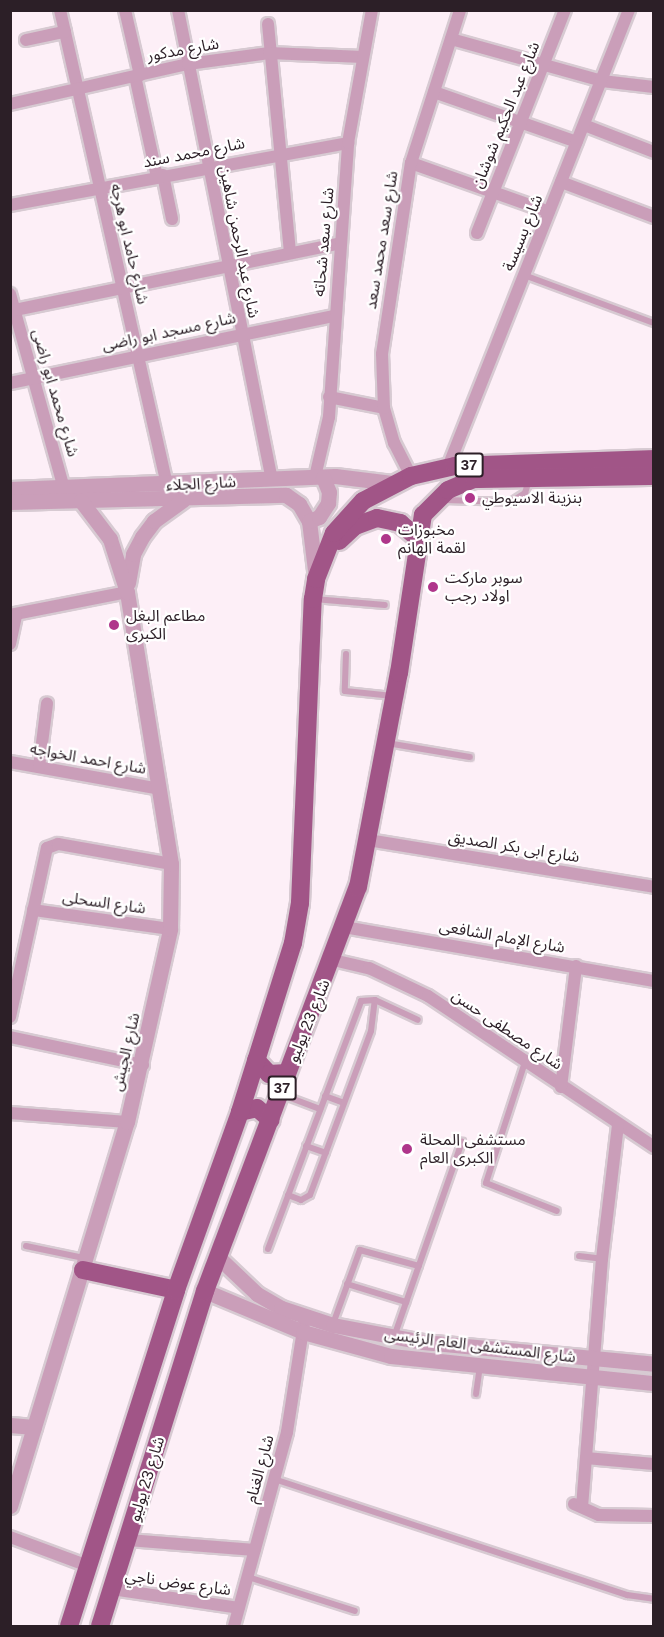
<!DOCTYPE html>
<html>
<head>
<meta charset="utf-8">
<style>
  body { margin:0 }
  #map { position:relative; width:664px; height:1637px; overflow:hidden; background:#fdeff7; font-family:Helvetica,"Noto Sans Arabic",sans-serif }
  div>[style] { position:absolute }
  .roads { filter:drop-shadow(2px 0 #d7cad2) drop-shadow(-2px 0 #d7cad2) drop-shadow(0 2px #d7cad2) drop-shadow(0 -2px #d7cad2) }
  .service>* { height:6px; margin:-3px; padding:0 3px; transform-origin:3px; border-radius:3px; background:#ca9eb9 }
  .minor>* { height:12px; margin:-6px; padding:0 6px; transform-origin:6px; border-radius:6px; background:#ca9eb9 }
  .tertiary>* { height:15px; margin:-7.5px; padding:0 7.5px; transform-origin:7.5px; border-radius:7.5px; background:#ca9eb9 }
  .primary>* { height:18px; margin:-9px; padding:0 9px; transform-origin:9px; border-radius:9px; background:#a15587 }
  .dots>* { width:16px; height:16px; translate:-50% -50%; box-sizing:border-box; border:3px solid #fff; border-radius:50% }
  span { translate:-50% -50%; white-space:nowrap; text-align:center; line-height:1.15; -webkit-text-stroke:4.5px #fff; paint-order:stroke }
  .shield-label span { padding:2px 4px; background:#fff; border:2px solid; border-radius:4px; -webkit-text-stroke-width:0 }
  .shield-label { font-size:15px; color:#2c1f27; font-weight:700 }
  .street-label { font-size:16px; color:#2c1f27 }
  .poi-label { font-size:16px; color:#2c1f27 }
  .left { translate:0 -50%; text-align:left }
  .frame { position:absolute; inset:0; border:12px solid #2c1f27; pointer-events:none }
</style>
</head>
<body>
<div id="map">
  <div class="roads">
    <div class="service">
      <div style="left:524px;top:275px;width:139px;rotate:20.3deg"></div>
      <div style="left:445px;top:500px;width:66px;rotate:1.7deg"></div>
      <div style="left:511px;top:502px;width:17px;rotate:-33deg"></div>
      <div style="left:525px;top:493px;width:14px;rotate:-73deg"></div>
      <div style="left:314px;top:599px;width:71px;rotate:4.8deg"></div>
      <div style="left:346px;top:654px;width:37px;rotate:92deg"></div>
      <div style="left:345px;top:691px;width:48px;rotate:5.9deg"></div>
      <div style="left:387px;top:743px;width:84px;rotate:9.6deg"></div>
      <div style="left:525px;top:1062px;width:127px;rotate:107.9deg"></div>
      <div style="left:486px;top:1183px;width:76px;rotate:21.5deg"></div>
      <div style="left:280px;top:1094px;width:43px;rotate:20.6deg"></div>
      <div style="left:325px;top:1096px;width:20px;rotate:20deg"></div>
      <div style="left:306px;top:1146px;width:21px;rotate:19deg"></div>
      <div style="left:288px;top:1195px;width:14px;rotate:21deg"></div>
      <div style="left:301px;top:1200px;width:10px;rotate:-29deg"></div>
      <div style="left:310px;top:1195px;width:175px;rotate:-69.6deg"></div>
      <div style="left:371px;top:1031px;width:31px;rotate:-83deg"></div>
      <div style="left:26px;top:1246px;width:59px;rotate:11.7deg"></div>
      <div style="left:268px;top:1249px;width:265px;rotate:-69.4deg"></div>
      <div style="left:361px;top:1001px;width:14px;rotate:-4deg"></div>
      <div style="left:375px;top:1000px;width:47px;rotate:24.9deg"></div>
      <div style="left:579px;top:1256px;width:23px;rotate:7deg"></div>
      <div style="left:347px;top:1284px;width:62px;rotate:17deg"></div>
      <div style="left:333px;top:1324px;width:79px;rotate:-70deg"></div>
      <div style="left:360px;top:1250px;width:61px;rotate:15.2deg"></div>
      <div style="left:394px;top:1337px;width:207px;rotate:-70.8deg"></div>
      <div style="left:476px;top:1394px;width:28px;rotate:-82deg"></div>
      <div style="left:274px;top:1479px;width:372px;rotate:18.2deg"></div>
      <div style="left:627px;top:1595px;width:27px;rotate:8deg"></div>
      <div style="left:248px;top:1577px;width:112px;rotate:17.6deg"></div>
    </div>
    <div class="minor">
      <div style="left:60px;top:10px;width:487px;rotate:77.3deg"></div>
      <div style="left:125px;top:10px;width:67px;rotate:77deg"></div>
      <div style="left:178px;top:10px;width:479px;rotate:78.7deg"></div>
      <div style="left:268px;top:24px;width:230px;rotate:84.5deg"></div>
      <div style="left:451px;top:39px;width:157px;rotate:15.5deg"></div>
      <div style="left:602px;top:81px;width:52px;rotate:6.6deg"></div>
      <div style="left:26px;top:40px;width:40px;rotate:-12deg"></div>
      <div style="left:135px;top:76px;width:103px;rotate:77.7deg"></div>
      <div style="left:434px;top:92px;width:151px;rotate:19.3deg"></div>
      <div style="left:10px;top:104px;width:182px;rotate:-12.7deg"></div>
      <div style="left:188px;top:64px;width:82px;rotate:-7.7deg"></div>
      <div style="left:269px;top:53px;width:94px;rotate:2.4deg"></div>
      <div style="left:584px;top:125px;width:75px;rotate:21.1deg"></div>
      <div style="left:411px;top:163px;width:146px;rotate:19.5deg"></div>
      <div style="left:163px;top:175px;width:45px;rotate:78.4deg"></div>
      <div style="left:561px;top:182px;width:99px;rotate:20.6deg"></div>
      <div style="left:10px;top:205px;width:344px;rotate:-10.4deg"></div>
      <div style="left:477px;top:233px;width:240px;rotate:-68.5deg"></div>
      <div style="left:10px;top:294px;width:210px;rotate:74.5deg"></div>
      <div style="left:10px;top:311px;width:338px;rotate:-11.6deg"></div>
      <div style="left:10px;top:383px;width:331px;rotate:-11.7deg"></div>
      <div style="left:329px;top:397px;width:56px;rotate:11.3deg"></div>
      <div style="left:448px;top:467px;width:492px;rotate:-68.4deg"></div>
      <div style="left:411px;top:476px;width:37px;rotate:-117deg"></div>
      <div style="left:394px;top:443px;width:36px;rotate:-106deg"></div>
      <div style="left:384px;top:408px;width:54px;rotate:-92.1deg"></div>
      <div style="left:382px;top:354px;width:193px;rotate:-81.4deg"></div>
      <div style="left:411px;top:163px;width:161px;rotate:-72.2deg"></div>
      <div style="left:315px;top:477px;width:62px;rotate:-76.9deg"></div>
      <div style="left:329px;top:417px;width:275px;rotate:-86deg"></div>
      <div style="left:348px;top:143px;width:135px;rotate:-79.8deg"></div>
      <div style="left:10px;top:615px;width:119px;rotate:-11.1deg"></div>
      <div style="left:10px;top:644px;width:29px;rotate:-78deg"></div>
      <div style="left:10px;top:762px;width:152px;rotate:10.2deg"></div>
      <div style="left:39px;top:767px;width:64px;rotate:-82.8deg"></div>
      <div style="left:368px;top:840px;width:290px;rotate:9.3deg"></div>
      <div style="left:33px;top:910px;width:138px;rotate:7.9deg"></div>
      <div style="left:344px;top:927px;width:315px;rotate:9.9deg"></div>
      <div style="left:333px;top:960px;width:37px;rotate:13deg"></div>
      <div style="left:369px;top:968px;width:65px;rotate:25.4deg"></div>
      <div style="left:428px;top:996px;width:272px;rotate:33.7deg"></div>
      <div style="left:10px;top:1017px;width:173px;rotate:-77.7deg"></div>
      <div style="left:47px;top:848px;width:12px;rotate:-20deg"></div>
      <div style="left:58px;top:844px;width:115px;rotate:10deg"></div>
      <div style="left:10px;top:1037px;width:136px;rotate:11.9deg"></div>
      <div style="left:561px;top:1087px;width:122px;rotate:-82.9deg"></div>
      <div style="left:10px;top:1113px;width:117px;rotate:4.4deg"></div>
      <div style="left:586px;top:1458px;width:68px;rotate:5deg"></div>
      <div style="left:574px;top:1504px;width:27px;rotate:24deg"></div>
      <div style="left:599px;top:1515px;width:55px;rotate:1deg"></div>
      <div style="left:582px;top:1507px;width:249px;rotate:-85.4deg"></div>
      <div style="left:602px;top:1259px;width:136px;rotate:-83.2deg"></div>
      <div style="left:10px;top:1537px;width:83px;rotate:20.4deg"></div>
      <div style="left:128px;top:1540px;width:127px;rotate:4.5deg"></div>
      <div style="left:112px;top:1589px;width:128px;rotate:8.5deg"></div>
      <div style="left:234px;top:1626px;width:201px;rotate:-74.7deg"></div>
      <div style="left:287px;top:1432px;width:109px;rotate:-81.1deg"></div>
    </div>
    <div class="tertiary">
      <div style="left:10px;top:489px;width:325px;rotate:-2.3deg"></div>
      <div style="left:335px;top:476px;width:57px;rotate:7deg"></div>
      <div style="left:10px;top:502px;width:276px;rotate:-1.5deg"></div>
      <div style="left:286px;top:495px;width:16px;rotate:35deg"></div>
      <div style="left:299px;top:504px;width:20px;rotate:60deg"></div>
      <div style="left:309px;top:521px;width:57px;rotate:83deg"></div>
      <div style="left:309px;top:521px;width:11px;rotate:-22deg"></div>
      <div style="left:319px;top:517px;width:17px;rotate:-57deg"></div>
      <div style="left:328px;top:503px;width:11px;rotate:-85deg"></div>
      <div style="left:329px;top:492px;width:16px;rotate:-112deg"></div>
      <div style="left:128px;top:583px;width:29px;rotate:-80deg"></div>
      <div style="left:133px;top:554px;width:19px;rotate:-62deg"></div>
      <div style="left:142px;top:537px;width:20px;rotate:-53deg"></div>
      <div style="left:154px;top:521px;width:36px;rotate:-36deg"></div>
      <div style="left:218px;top:1257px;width:54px;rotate:43.5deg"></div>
      <div style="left:257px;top:1294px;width:28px;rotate:30deg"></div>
      <div style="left:281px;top:1308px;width:55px;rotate:18.1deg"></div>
      <div style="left:333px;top:1325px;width:92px;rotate:10.7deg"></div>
      <div style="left:423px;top:1342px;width:232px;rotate:5.4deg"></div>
      <div style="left:205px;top:1291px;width:106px;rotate:22.7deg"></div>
      <div style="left:303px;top:1332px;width:91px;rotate:15.3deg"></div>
      <div style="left:391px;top:1356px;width:264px;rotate:5.9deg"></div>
      <div style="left:10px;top:1425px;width:24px;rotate:5deg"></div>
      <div style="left:10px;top:1506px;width:401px;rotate:-73.1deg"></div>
      <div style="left:127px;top:1122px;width:198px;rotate:-77.4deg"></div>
      <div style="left:170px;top:929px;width:65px;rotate:-89.1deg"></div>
      <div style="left:171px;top:864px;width:276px;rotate:-99.2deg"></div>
      <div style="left:127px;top:592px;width:56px;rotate:-107.8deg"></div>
      <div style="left:110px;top:539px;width:48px;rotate:-127.3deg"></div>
    </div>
    <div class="primary">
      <div style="left:339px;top:541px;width:22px;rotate:-43deg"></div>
      <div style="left:355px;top:526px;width:23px;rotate:-20deg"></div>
      <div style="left:377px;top:518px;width:24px;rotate:12deg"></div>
      <div style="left:400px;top:523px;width:23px;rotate:40deg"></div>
      <div style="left:256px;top:1060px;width:19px;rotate:47deg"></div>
      <div style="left:269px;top:1074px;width:18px;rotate:-3deg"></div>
      <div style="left:240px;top:1112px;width:17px;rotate:-13deg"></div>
      <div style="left:257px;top:1108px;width:18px;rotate:41deg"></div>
      <div style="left:83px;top:1270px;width:95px;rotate:12.1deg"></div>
      <div style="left:69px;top:1626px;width:353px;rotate:-72.3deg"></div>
      <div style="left:176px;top:1290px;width:189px;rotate:-70.2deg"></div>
      <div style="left:240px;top:1112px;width:177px;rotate:-72.6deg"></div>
      <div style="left:293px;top:943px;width:41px;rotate:-80.1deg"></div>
      <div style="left:300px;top:903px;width:304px;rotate:-87.6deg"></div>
      <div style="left:313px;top:599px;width:20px;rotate:-81deg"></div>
      <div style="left:316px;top:579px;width:49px;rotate:-68.6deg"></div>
      <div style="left:334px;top:533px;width:43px;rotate:-47.8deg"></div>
      <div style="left:363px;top:501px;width:54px;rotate:-27.5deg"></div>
      <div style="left:411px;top:476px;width:45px;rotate:-12.8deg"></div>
      <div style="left:455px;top:466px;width:199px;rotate:-2deg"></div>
      <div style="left:100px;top:1626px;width:351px;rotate:-72.6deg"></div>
      <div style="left:205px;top:1291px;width:432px;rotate:-69.3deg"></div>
      <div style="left:358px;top:887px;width:218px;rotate:-79.2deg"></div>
      <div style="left:399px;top:673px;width:160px;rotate:-81.4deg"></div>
      <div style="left:423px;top:515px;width:35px;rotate:-45deg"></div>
      <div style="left:448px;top:490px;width:28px;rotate:-23deg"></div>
      <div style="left:474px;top:479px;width:180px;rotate:-1deg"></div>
    </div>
  </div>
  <div class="dots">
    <div style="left:470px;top:498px;background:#af368b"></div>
    <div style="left:386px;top:539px;background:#af368b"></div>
    <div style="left:433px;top:587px;background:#af368b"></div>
    <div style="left:114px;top:625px;background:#af368b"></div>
    <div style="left:407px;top:1149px;background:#af368b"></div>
  </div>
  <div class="shield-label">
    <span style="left:469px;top:465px">37</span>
    <span style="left:282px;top:1088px">37</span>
  </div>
  <div class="street-label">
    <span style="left:183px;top:50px;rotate:-10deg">شارع مدكور</span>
    <span style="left:506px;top:115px;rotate:-68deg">شارع عبد الحكيم شوشان</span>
    <span style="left:194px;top:153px;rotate:-11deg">شارع محمد سند</span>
    <span style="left:523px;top:233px;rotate:-68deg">شارع بسيسة</span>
    <span style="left:382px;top:240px;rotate:-81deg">شارع سعد محمد سعد</span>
    <span style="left:239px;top:242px;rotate:79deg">شارع عبد الرحمن شاهين</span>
    <span style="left:324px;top:242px;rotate:-85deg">شارع سعد شحاته</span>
    <span style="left:129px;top:244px;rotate:77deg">شارع حامد ابو هرجه</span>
    <span style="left:169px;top:332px;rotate:-12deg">شارع مسجد ابو راضى</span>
    <span style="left:55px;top:393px;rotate:74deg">شارع محمد ابو راضى</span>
    <span style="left:201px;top:484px;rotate:-3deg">شارع الجلاء</span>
    <span style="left:88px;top:759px;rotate:10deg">شارع احمد الخواجه</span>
    <span style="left:514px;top:847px;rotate:9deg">شارع ابى بكر الصديق</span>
    <span style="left:104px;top:903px;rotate:8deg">شارع السحلى</span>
    <span style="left:502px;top:937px;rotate:10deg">شارع الإمام الشافعى</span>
    <span style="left:309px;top:1021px;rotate:-68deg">شارع 23 يوليو</span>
    <span style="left:507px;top:1030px;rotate:34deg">شارع مصطفى حسن</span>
    <span style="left:126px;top:1052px;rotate:-77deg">شارع الجيش</span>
    <span style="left:480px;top:1346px;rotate:7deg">شارع المستشفى العام الرئيسى</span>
    <span style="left:260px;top:1469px;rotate:-75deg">شارع الغنام</span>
    <span style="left:147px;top:1479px;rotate:-73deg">شارع 23 يوليو</span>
    <span style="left:178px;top:1583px;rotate:8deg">شارع عوض ناجي</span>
  </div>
  <div class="poi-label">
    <span class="left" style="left:482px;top:498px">بنزينة الاسيوطي</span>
    <span class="left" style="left:398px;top:539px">مخبوزات<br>لقمة الهانم</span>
    <span class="left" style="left:445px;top:587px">سوبر ماركت<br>اولاد رجب</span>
    <span class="left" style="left:126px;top:625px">مطاعم البغل<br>الكبرى</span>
    <span class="left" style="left:420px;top:1149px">مستشفى المحلة<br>الكبرى العام</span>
  </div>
  <div class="frame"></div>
</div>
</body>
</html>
